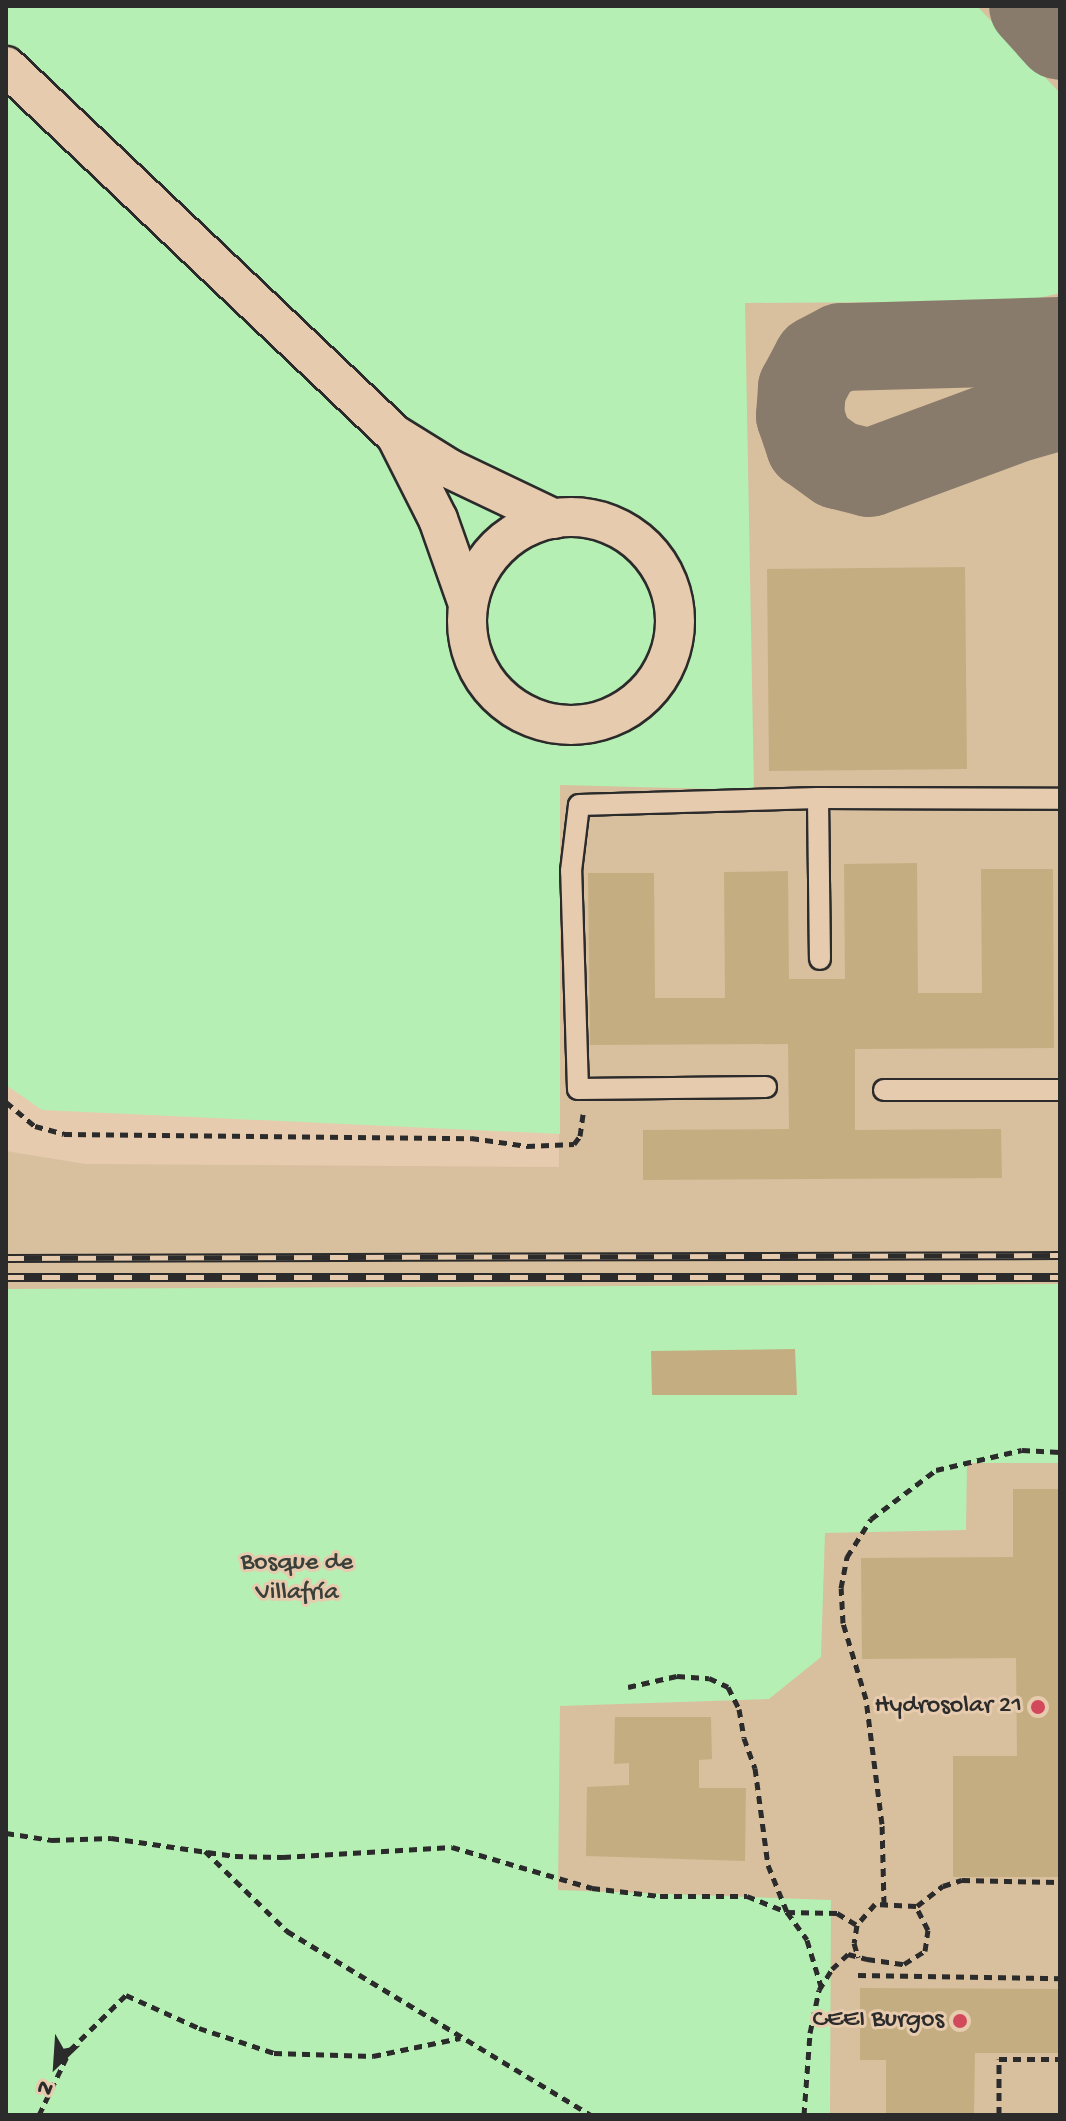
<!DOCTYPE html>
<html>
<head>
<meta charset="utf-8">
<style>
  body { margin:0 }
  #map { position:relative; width:1066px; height:2121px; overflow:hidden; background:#e7cbae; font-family:"Gochi Hand",sans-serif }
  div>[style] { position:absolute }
  .built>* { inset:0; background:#d8bf9e }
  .green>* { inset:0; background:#b5efb3 }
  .taxiway>* { height:88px; margin:-44px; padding:0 44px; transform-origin:44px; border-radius:44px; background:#897b6c }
  .building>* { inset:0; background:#c4ae81 }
  .path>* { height:5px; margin-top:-2.5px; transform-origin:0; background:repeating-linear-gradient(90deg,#2b2b2b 0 8px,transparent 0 14px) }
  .roads { filter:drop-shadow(2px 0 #2b2b2b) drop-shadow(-2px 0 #2b2b2b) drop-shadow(0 2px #2b2b2b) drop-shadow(0 -2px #2b2b2b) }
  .service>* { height:20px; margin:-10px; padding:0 10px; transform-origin:10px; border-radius:10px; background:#e7cbae }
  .minor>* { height:38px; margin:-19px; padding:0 19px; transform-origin:19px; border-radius:19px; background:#e7cbae }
  .minor>.ring { margin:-19px; padding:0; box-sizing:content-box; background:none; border:38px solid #e7cbae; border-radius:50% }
  .rail>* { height:9px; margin-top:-4.5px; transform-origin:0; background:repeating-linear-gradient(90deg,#e7cbae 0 18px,#2b2b2b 0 36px); box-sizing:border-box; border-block:2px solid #2b2b2b }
  .dots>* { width:22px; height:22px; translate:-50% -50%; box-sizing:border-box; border:4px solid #e7cbae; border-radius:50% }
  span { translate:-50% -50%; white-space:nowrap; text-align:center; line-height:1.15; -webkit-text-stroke:6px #e7cbae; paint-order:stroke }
  .park-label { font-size:26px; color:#393f39 }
  .poi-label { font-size:26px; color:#2b2b2b }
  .right { translate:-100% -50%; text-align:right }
  .frame { position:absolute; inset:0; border:8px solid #2b2b2b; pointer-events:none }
  .north { position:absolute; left:16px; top:2025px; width:80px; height:80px; -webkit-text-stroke:6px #e7cbae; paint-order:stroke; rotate:205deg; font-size:22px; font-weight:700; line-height:32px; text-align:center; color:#2b2b2b }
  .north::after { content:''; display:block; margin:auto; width:28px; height:36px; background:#2b2b2b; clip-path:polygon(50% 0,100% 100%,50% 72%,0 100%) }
</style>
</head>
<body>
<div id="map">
  <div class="built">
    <div style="clip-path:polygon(364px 6px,1060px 6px,1060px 2115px,6px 2115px,6px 1151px,85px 1164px,559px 1167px,559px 784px,753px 790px)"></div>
  </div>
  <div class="green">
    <div style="clip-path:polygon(6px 6px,977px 6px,1060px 93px,1060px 293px,1026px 301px,745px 303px,754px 790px,560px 785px,560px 1134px,42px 1110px,6px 1085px)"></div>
    <div style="clip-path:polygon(1060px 1284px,1060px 1463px,967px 1463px,966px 1530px,825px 1533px,821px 1657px,769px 1699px,560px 1706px,558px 1890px,831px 1900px,830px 2115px,6px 2115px,6px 1289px)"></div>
  </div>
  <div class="taxiway">
    <div style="left:1033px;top:6px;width:40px;rotate:48deg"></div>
    <div style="left:1060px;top:341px;width:219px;rotate:178.4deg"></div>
    <div style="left:841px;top:347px;width:27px;rotate:152deg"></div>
    <div style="left:817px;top:360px;width:32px;rotate:118deg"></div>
    <div style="left:802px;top:388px;width:28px;rotate:94deg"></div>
    <div style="left:800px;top:416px;width:31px;rotate:71deg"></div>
    <div style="left:810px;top:445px;width:34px;rotate:36deg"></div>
    <div style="left:838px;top:465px;width:32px;rotate:14deg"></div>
    <div style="left:869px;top:473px;width:159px;rotate:-20.3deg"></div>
    <div style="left:1018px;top:418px;width:44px;rotate:-15.9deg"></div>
  </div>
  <div class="building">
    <div style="clip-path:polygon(965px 567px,967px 769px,769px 771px,767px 569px)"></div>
    <div style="clip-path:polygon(917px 863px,918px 993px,982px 993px,981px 869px,1053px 869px,1054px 1048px,855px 1049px,855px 1130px,1001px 1129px,1002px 1178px,643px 1180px,643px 1130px,789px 1129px,788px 1044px,590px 1045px,588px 873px,654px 873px,655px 998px,725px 998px,724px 872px,788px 871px,789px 979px,845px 979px,844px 864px)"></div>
    <div style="clip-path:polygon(795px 1349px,797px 1395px,652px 1395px,651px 1351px)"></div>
    <div style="clip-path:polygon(1013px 1489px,1060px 1489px,1060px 1877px,953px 1877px,953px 1756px,1017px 1756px,1016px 1658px,862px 1659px,861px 1558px,1013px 1557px)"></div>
    <div style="clip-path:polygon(615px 1717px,711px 1717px,712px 1759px,699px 1760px,699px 1788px,746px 1788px,745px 1861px,586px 1856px,587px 1787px,629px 1785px,629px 1763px,614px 1764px)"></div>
    <div style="clip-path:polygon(860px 1988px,1060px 1989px,1060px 2053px,975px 2053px,974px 2115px,886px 2115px,886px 2060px,860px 2060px)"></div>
  </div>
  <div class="path">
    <div style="left:6px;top:1102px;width:38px;rotate:40deg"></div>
    <div style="left:35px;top:1126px;width:30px;rotate:15deg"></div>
    <div style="left:64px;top:1134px;width:407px;rotate:0.6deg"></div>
    <div style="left:471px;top:1138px;width:57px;rotate:8.1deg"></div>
    <div style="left:527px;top:1146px;width:47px;rotate:-2.4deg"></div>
    <div style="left:574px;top:1144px;width:10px;rotate:-53deg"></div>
    <div style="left:580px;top:1136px;width:22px;rotate:-82deg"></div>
    <div style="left:628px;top:1687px;width:50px;rotate:-12.7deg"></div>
    <div style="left:677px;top:1676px;width:32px;rotate:4deg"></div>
    <div style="left:709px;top:1678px;width:21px;rotate:25deg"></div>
    <div style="left:728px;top:1687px;width:25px;rotate:63deg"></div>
    <div style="left:739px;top:1709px;width:29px;rotate:80deg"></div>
    <div style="left:744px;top:1738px;width:32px;rotate:70deg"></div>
    <div style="left:755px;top:1768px;width:98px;rotate:82.4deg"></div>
    <div style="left:768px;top:1865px;width:51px;rotate:68deg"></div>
    <div style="left:787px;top:1912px;width:34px;rotate:54deg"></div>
    <div style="left:807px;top:1940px;width:48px;rotate:73.1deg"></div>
    <div style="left:6px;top:1833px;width:47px;rotate:8.7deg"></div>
    <div style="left:52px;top:1840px;width:59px;rotate:-1.9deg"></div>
    <div style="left:111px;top:1838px;width:125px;rotate:8.3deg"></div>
    <div style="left:235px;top:1856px;width:48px;rotate:1.2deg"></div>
    <div style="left:283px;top:1857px;width:169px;rotate:-3.4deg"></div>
    <div style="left:452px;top:1847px;width:146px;rotate:16.3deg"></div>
    <div style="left:592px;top:1888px;width:68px;rotate:6.7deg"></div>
    <div style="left:660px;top:1896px;width:87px"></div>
    <div style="left:747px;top:1896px;width:43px;rotate:21.8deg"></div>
    <div style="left:787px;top:1912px;width:50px;rotate:1.1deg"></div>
    <div style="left:837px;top:1913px;width:23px;rotate:31deg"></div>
    <div style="left:205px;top:1851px;width:115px;rotate:44.3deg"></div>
    <div style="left:287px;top:1931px;width:355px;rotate:31.2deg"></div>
    <div style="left:884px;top:1904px;width:80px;rotate:-91.4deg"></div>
    <div style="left:882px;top:1824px;width:126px;rotate:-97.3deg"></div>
    <div style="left:866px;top:1699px;width:79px;rotate:-106.8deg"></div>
    <div style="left:843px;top:1623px;width:35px;rotate:-93deg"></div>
    <div style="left:841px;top:1588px;width:32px;rotate:-79deg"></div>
    <div style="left:847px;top:1557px;width:45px;rotate:-57.7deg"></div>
    <div style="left:871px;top:1519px;width:81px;rotate:-37deg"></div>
    <div style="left:936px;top:1470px;width:88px;rotate:-13.1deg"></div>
    <div style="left:1022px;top:1450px;width:38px;rotate:3deg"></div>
    <div style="left:917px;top:1906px;width:33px;rotate:-38deg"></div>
    <div style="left:943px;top:1886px;width:20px;rotate:-18deg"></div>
    <div style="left:962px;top:1880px;width:98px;rotate:1.2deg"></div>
    <div style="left:858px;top:1975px;width:202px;rotate:0.9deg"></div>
    <div style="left:39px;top:2115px;width:72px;rotate:-64.5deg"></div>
    <div style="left:70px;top:2050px;width:78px;rotate:-44.5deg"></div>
    <div style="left:126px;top:1995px;width:80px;rotate:24.3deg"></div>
    <div style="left:199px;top:2028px;width:79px;rotate:18.4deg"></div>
    <div style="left:274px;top:2053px;width:99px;rotate:1.7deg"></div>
    <div style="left:373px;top:2056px;width:89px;rotate:-11.7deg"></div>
    <div style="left:804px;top:2115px;width:82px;rotate:-85.8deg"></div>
    <div style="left:810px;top:2033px;width:44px;rotate:-78.2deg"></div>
    <div style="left:819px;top:1990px;width:25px;rotate:-58deg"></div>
    <div style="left:832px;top:1969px;width:22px;rotate:-43deg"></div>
    <div style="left:848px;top:1954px;width:20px;rotate:15deg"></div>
    <div style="left:867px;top:1959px;width:37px;rotate:8deg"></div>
    <div style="left:904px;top:1964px;width:25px;rotate:-32deg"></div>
    <div style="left:925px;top:1951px;width:21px;rotate:-82deg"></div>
    <div style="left:928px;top:1930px;width:27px;rotate:-117deg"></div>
    <div style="left:916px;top:1906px;width:41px;rotate:-177.2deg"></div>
    <div style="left:875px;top:1904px;width:28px;rotate:131deg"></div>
    <div style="left:857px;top:1925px;width:18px;rotate:99deg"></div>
    <div style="left:854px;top:1943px;width:15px;rotate:74deg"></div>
    <div style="left:999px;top:2115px;width:56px;rotate:-90deg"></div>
    <div style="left:999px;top:2059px;width:61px"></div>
  </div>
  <div class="roads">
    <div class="service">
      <div style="left:818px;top:798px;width:161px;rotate:89.3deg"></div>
      <div style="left:766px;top:1087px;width:188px;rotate:179.4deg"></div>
      <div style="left:578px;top:1089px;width:218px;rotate:-91.8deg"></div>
      <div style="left:571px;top:871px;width:66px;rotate:-83.1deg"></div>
      <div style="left:579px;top:805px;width:239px;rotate:-1.7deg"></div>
      <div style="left:818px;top:798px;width:242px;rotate:0.2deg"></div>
      <div style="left:884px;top:1090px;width:176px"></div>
    </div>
    <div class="minor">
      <div style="left:6px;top:66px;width:535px;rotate:43.48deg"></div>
      <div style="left:394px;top:434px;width:66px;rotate:32deg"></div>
      <div style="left:450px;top:469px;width:116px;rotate:25.5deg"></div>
      <div style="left:396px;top:436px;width:93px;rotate:63.2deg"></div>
      <div style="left:438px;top:519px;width:90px;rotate:70.6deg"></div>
      <div class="ring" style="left:467px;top:517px;width:170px;height:170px"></div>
    </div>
  </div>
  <div class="rail">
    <div style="left:6px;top:1258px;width:1054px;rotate:-0.16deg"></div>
    <div style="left:6px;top:1277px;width:1054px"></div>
  </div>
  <div class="dots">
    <div style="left:1038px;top:1707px;background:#d1495b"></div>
    <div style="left:960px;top:2021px;background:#d1495b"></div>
  </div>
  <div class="park-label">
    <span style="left:297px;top:1579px">Bosque de<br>Villafría</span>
  </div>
  <div class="poi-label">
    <span class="right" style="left:1022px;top:1707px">Hydrosolar 21</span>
    <span class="right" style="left:944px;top:2021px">CEEI Burgos</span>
  </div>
  <div class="frame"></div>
  <div class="north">N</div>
</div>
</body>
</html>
